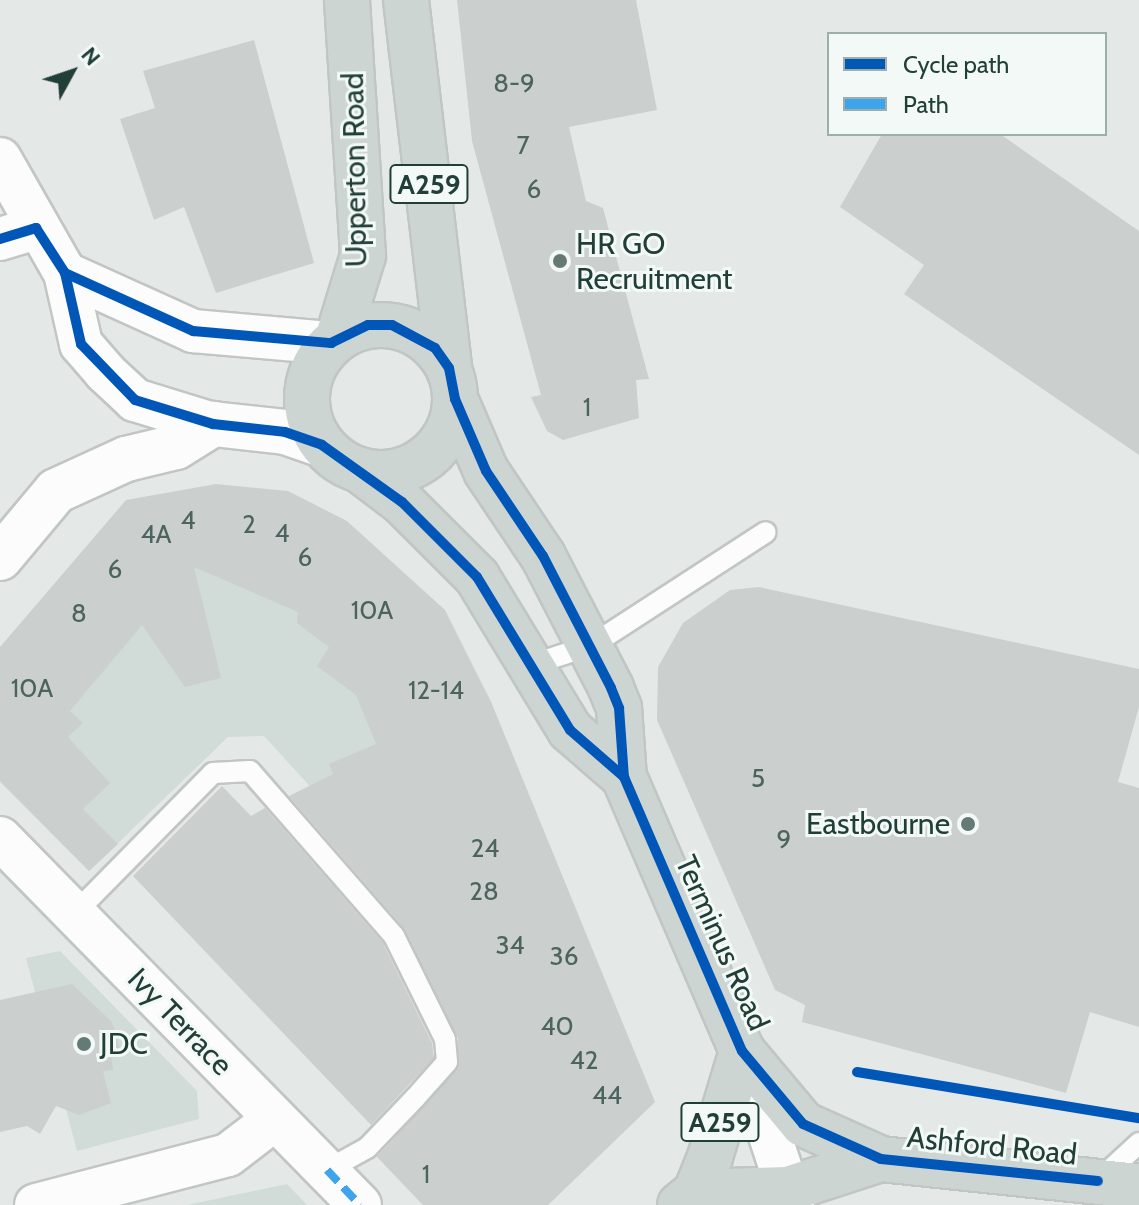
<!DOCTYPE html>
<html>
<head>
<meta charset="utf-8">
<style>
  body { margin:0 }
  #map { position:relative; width:1139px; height:1205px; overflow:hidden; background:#e4e9e7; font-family:Cabin,sans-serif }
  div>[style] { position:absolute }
  .built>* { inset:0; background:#d1dbd7 }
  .building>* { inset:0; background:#cbd0ce }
  .roads { filter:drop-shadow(2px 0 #c1c6c4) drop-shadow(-2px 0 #c1c6c4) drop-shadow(0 2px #c1c6c4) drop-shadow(0 -2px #c1c6c4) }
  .lane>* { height:20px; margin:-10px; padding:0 10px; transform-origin:10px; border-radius:10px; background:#fbfcfb }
  .street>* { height:42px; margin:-21px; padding:0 21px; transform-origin:21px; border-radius:21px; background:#fbfcfb }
  .secondary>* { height:44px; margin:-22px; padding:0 22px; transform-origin:22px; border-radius:22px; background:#fbfcfb }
  .primary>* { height:44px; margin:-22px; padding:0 22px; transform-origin:22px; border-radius:22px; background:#cdd5d3 }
  .primary>.ring { margin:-22px; padding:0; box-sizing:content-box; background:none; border:44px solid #cdd5d3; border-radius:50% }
  .quiet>* { height:8px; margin-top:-4px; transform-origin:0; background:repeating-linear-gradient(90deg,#3ea4ec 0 16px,transparent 0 24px) }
  .cycleway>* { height:10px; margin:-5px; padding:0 5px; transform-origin:5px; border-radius:5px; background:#0057b8 }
  .dots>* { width:22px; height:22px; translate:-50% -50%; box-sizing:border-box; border:4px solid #f2f9f6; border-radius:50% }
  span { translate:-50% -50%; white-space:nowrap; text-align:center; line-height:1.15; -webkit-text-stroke:6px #f2f9f6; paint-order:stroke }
  .number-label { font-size:26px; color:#4c635e }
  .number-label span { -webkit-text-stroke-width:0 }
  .shield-label span { padding:2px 6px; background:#f2f9f6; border:2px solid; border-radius:6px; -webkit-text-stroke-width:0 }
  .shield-label { font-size:28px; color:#213e37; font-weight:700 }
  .street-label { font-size:30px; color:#213e37 }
  .poi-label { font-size:30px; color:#213e37 }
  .left { translate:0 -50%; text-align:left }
  .right { translate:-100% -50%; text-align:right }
  .legend { position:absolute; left:827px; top:32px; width:280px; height:104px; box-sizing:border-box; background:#f2f9f6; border:2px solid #9eaeaa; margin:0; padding:10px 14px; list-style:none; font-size:24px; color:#213e37 }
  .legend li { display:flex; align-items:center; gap:16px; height:40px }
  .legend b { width:40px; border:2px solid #9eaeaa }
  .north { position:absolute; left:32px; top:32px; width:80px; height:80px; -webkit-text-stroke:6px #f2f9f6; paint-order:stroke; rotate:50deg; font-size:22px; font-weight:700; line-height:32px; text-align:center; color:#213e37 }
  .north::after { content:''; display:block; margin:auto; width:28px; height:36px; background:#213e37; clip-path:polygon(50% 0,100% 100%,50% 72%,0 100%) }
</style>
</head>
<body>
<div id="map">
  <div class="built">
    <div style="clip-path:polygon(125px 526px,454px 632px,489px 697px,655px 1102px,548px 1205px,423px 1205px,377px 1156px,471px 1068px,473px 1054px,339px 818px,264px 736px,228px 737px,89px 871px,0 782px,0 673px)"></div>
    <div style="clip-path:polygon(60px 951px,197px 1091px,199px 1119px,77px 1151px,26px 958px)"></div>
    <div style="clip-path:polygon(287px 1184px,307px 1205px,187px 1205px)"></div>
  </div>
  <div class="building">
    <div style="clip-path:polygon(457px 0,636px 0,657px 110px,569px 127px,586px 201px,603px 208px,649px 379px,636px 380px,639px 418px,563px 440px,547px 431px,531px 397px,541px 395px,472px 141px)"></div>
    <div style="clip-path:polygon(254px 40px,314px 263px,216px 293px,184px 207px,154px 220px,120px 119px,155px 108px,143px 71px)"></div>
    <div style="clip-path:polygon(882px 134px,1000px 134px,1139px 231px,1139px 455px,904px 294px,924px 265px,840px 207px)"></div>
    <div style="clip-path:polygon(216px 484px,288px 491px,347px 521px,445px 610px,491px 702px,655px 1102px,548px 1205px,423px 1205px,377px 1157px,457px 1070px,458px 1038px,404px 928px,289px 796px,333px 774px,329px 764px,376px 744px,356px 695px,317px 666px,329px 647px,297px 623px,298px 612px,194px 567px,221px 678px,185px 687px,142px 625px,70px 711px,83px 723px,68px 737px,110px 783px,83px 809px,118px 844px,89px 871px,0 781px,0 647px,126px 500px)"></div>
    <div style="clip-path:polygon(759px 587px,1139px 669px,1139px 707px,1118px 782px,1139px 788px,1139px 1027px,1090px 1012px,1066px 1093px,802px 1022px,805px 1005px,775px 990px,657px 720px,658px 667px,683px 623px,730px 590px)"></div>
    <div style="clip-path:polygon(222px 786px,251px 816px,265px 808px,383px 943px,432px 1043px,434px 1058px,371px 1125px,133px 876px)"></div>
    <div style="clip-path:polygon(72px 984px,112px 1022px,121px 1053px,111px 1055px,113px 1070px,103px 1071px,111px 1103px,79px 1115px,56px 1106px,40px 1134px,27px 1126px,0 1132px,0 1000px)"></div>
  </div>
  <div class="roads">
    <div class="lane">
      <div style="left:534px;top:664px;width:61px;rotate:-18.1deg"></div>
      <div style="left:592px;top:645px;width:207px;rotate:-33deg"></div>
      <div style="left:74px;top:914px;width:198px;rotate:-45.4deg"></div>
      <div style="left:213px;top:773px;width:37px;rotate:-3deg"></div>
      <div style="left:250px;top:771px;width:219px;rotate:48.9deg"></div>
      <div style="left:394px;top:936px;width:115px;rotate:63.7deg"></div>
      <div style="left:445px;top:1039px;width:23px;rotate:85deg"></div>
      <div style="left:447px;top:1062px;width:48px;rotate:131.6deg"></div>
      <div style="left:415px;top:1098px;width:69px;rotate:133.8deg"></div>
      <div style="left:367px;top:1148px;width:46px;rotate:151.2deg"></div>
      <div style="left:1101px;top:1178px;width:52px;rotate:-42.6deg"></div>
    </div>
    <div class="street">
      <div style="left:0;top:159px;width:131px;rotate:60.3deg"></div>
      <div style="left:65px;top:273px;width:141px;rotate:24.4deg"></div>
      <div style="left:193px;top:331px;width:139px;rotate:5deg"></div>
      <div style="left:0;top:239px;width:38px;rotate:-17deg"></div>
      <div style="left:65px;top:273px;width:73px;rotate:77.3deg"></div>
      <div style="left:81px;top:344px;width:37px;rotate:49deg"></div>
      <div style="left:105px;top:372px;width:41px;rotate:43deg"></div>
      <div style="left:135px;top:400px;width:82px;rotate:17.1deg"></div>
      <div style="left:0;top:838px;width:514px;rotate:45.55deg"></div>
      <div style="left:742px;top:1051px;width:162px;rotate:71.7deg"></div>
      <div style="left:36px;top:1205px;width:198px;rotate:-14.6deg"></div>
      <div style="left:228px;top:1155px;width:59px;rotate:-37.5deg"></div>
    </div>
    <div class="secondary">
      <div style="left:0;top:558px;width:87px;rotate:-50.1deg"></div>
      <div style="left:56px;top:491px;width:77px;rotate:-24.6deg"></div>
      <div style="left:126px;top:459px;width:51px;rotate:-13.5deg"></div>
      <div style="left:176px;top:447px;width:44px;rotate:-31.9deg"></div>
      <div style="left:213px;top:424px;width:72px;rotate:6.3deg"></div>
      <div style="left:285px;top:432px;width:39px;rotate:19deg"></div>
    </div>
    <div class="primary">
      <div style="left:406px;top:0;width:371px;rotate:83.3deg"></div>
      <div class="ring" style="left:307px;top:325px;width:104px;height:104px"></div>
      <div style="left:338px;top:337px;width:86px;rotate:-73deg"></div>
      <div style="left:363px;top:255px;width:256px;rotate:-93.6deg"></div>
      <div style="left:455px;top:399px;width:78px;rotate:66.7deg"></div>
      <div style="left:486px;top:471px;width:102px;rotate:56.2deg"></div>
      <div style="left:543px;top:556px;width:148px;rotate:62.7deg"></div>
      <div style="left:611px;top:688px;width:22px;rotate:68deg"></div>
      <div style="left:619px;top:708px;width:69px;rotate:85.9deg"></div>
      <div style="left:624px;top:777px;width:298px;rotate:66.7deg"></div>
      <div style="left:742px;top:1051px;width:95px;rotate:50.1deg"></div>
      <div style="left:803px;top:1124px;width:85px;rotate:24.2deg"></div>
      <div style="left:361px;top:471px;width:51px;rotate:37.1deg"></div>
      <div style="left:402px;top:502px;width:106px;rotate:45deg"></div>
      <div style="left:477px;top:577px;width:179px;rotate:58.7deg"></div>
      <div style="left:570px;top:730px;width:72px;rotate:41deg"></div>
      <div style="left:696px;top:1192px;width:92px;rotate:-1.9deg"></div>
      <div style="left:788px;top:1189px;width:98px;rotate:-17.9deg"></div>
      <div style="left:881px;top:1159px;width:259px;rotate:6deg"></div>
      <div style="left:680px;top:1205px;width:21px;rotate:-39deg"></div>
      <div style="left:696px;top:1192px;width:38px;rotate:-68deg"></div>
      <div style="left:710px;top:1157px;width:111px;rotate:-73.2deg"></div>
    </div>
  </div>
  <div class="quiet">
    <div style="left:327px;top:1170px;width:48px;rotate:46.7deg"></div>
  </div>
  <div class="cycleway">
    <div style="left:0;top:239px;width:38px;rotate:-17deg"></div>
    <div style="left:36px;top:228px;width:54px;rotate:57.2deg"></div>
    <div style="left:65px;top:273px;width:141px;rotate:24.4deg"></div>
    <div style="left:193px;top:331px;width:139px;rotate:5deg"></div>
    <div style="left:331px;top:343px;width:41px;rotate:-25.9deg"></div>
    <div style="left:368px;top:325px;width:24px"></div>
    <div style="left:392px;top:325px;width:49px;rotate:28.1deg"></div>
    <div style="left:435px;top:348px;width:24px;rotate:55deg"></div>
    <div style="left:449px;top:368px;width:32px;rotate:79deg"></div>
    <div style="left:455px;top:399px;width:78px;rotate:66.7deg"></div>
    <div style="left:486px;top:471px;width:102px;rotate:56.2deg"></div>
    <div style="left:543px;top:556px;width:148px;rotate:62.7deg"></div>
    <div style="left:611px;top:688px;width:22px;rotate:68deg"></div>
    <div style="left:619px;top:708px;width:69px;rotate:85.9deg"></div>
    <div style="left:624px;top:777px;width:298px;rotate:66.7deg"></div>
    <div style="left:742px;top:1051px;width:95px;rotate:50.1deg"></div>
    <div style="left:803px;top:1124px;width:85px;rotate:24.2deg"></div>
    <div style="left:881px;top:1159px;width:218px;rotate:5.8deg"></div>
    <div style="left:65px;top:273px;width:73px;rotate:77.3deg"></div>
    <div style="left:81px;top:344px;width:78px;rotate:46deg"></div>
    <div style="left:135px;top:400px;width:82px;rotate:17.1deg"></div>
    <div style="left:213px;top:424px;width:72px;rotate:6.3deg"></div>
    <div style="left:285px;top:432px;width:39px;rotate:19deg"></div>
    <div style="left:322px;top:445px;width:98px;rotate:35.5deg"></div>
    <div style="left:402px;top:502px;width:106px;rotate:45deg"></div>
    <div style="left:477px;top:577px;width:179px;rotate:58.7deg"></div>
    <div style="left:570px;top:730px;width:72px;rotate:41deg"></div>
    <div style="left:857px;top:1072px;width:286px;rotate:9.3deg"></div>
  </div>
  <div class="dots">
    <div style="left:560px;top:261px;background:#657a75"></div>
    <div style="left:968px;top:824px;background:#657a75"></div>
    <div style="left:84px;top:1044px;background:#657a75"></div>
  </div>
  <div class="number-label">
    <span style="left:514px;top:84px">8-9</span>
    <span style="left:523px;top:146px">7</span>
    <span style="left:534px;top:190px">6</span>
    <span style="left:587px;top:408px">1</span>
    <span style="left:188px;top:521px">4</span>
    <span style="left:249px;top:525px">2</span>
    <span style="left:282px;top:534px">4</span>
    <span style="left:156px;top:535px">4A</span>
    <span style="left:305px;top:558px">6</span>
    <span style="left:115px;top:570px">6</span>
    <span style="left:372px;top:611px">10A</span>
    <span style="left:79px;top:614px">8</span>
    <span style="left:32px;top:689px">10A</span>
    <span style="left:436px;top:691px">12-14</span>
    <span style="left:758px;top:779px">5</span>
    <span style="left:784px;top:840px">9</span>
    <span style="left:485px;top:849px">24</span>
    <span style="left:484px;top:892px">28</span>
    <span style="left:510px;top:946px">34</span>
    <span style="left:564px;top:957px">36</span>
    <span style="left:557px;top:1027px">40</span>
    <span style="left:584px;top:1061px">42</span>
    <span style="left:607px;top:1096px">44</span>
    <span style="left:426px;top:1175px">1</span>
  </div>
  <div class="shield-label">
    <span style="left:429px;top:184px">A259</span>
    <span style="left:720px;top:1122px">A259</span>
  </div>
  <div class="street-label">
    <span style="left:355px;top:170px;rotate:-91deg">Upperton Road</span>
    <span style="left:722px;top:943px;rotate:66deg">Terminus Road</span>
    <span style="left:180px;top:1022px;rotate:46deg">Ivy Terrace</span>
    <span style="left:992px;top:1146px;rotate:6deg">Ashford Road</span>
  </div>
  <div class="poi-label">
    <span class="left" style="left:576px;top:261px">HR GO<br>Recruitment</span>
    <span class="right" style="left:950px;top:824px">Eastbourne</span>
    <span class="left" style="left:100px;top:1044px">JDC</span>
  </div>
  <ul class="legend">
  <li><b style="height:10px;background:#0057b8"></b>Cycle path</li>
  <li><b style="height:10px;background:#3ea4ec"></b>Path</li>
  </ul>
  <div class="north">N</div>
</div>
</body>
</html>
